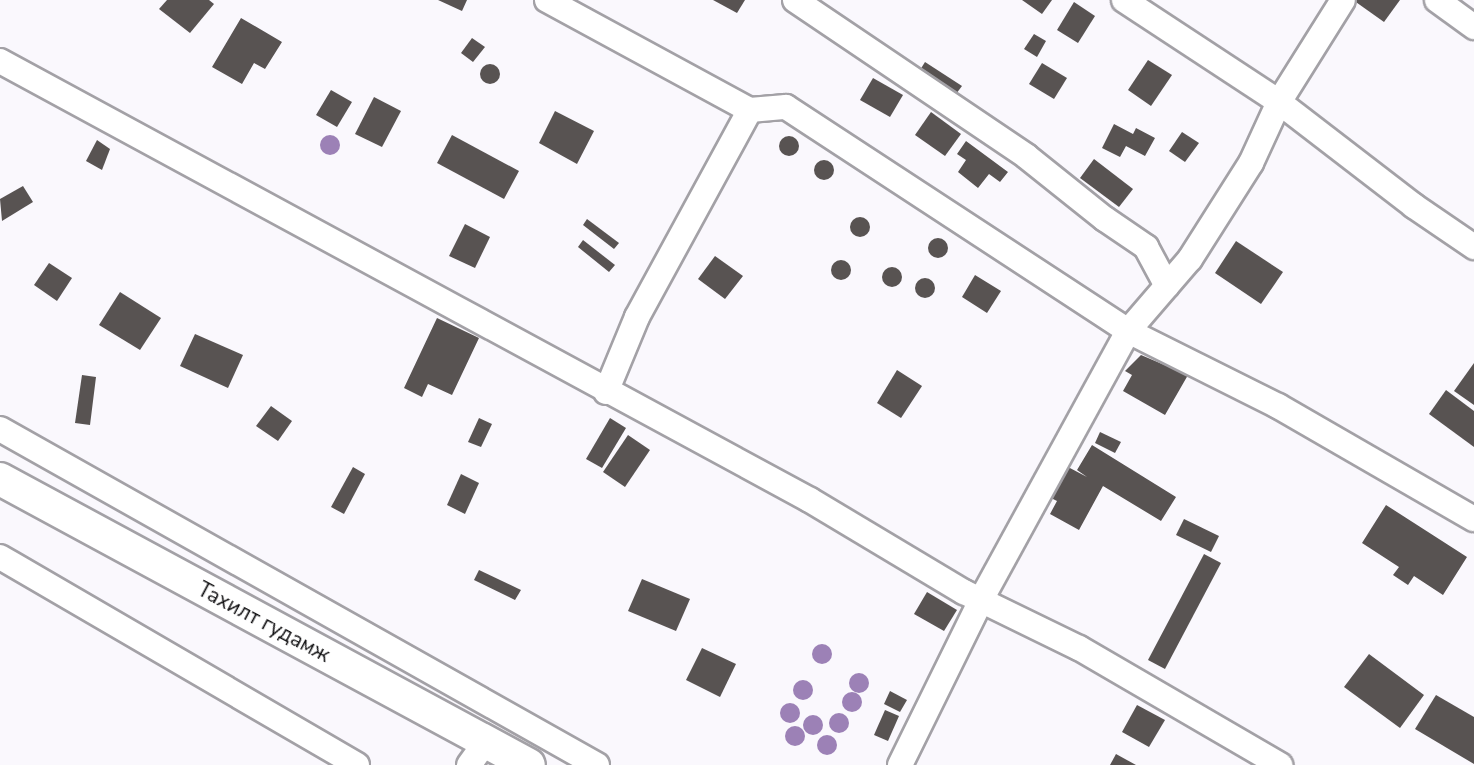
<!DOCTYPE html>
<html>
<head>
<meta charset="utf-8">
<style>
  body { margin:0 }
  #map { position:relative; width:1474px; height:765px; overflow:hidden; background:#faf8fd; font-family:"Nunito Sans",sans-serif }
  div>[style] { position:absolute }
  .building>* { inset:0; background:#585352 }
  .round { border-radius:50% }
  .roads { filter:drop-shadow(2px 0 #a3a1a6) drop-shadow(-2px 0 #a3a1a6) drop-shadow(0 2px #a3a1a6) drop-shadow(0 -2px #a3a1a6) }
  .minor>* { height:24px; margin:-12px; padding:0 12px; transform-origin:12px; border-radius:12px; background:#fff }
  .major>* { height:32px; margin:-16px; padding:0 16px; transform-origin:16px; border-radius:16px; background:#fff }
  .trees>* { width:20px; height:20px; margin:-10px; border-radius:50%; background:#9c81b6 }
  span { translate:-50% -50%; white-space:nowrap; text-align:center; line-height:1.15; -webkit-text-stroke:7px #fff; paint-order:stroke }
  .street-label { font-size:21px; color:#0e0d0f }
</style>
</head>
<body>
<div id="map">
  <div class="building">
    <div style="clip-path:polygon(167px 0,209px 0,214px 4px,190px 33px,159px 9px)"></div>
    <div style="clip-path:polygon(438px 0,467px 0,462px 11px)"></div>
    <div style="clip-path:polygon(713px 0,745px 0,737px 13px)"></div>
    <div style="clip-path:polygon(1022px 0,1052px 0,1042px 14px)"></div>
    <div style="clip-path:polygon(1353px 0,1400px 0,1384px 22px)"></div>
    <div style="clip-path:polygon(1074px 2px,1095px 16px,1078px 43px,1057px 30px)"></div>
    <div style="clip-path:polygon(241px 18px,282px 42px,265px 69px,254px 63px,242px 84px,212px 67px)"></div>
    <div style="clip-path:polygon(1034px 34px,1046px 41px,1037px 57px,1024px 49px)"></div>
    <div style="clip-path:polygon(472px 38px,485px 47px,473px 62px,461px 53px)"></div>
    <div style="clip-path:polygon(1148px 60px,1172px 75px,1151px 106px,1128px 90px)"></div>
    <div style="clip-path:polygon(925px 62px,962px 86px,956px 94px,920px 70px)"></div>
    <div style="clip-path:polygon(1042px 63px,1067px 78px,1054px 99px,1029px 84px)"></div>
    <div class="round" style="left:480px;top:64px;width:20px;height:20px"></div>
    <div style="clip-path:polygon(873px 78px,903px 95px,890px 117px,860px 100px)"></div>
    <div style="clip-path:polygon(331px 90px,352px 102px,337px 127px,316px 115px)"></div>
    <div style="clip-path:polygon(374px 97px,401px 111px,382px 147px,355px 134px)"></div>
    <div style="clip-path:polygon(555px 111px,594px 131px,577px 164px,539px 143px)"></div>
    <div style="clip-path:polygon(931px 112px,961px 134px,945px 156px,915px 135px)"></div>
    <div style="clip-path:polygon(1114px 124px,1133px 134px,1136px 128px,1155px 138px,1145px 156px,1126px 146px,1120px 157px,1102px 148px)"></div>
    <div style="clip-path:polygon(1182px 132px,1199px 143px,1185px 162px,1169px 151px)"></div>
    <div style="clip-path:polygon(452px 135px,519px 171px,504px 199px,437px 163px)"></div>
    <div class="round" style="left:779px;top:136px;width:20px;height:20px"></div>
    <div style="clip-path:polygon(97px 140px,110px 149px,102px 170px,86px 161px)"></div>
    <div style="clip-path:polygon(966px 141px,1008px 172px,1000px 182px,989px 174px,978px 188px,958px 172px,966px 160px,957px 154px)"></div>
    <div style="clip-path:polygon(1094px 159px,1133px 189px,1119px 207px,1080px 178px)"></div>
    <div class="round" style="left:814px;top:160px;width:20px;height:20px"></div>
    <div style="clip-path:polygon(23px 186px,33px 202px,2px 221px,0 199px)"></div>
    <div class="round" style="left:850px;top:217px;width:20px;height:20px"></div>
    <div style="clip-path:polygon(587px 219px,619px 243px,614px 249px,583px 225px)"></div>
    <div style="clip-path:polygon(465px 224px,490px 237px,475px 268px,449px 256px)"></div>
    <div class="round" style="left:928px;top:238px;width:20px;height:20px"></div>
    <div style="clip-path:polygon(583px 240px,615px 265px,609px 272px,578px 247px)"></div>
    <div style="clip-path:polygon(1236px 241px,1283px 272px,1261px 304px,1215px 273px)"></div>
    <div style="clip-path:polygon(715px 256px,743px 276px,725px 299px,698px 279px)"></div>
    <div class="round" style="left:831px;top:260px;width:20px;height:20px"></div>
    <div style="clip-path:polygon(49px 263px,72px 278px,57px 301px,34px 285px)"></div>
    <div class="round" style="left:882px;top:267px;width:20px;height:20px"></div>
    <div style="clip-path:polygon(975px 275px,1001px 291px,987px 313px,962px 297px)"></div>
    <div class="round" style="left:915px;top:278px;width:20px;height:20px"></div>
    <div style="clip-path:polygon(120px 292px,161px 318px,140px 350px,99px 325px)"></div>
    <div style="clip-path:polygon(437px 318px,479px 338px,452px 395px,428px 384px,422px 397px,404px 388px)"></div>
    <div style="clip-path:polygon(195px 334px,243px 355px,228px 388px,180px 366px)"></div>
    <div style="clip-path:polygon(1141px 355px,1188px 375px,1165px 415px,1123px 391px,1132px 375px,1125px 371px)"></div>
    <div style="clip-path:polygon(1474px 363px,1474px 405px,1454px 391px)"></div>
    <div style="clip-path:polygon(897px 370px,922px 386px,901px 418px,877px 403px)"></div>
    <div style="clip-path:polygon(82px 375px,96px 377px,90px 425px,75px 423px)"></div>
    <div style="clip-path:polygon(1446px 390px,1474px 411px,1474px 447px,1429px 414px)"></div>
    <div style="clip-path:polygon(271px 406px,292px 421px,278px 441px,256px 426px)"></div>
    <div style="clip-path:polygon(479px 418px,492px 424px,481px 447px,468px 442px)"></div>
    <div style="clip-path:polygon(610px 418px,626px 428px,602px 468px,586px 459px)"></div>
    <div style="clip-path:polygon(1100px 432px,1121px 442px,1115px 453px,1095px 443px)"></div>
    <div style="clip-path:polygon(628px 435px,650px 450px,625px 487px,603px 472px)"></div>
    <div style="clip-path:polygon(1092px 445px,1176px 497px,1161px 521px,1103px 486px,1079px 530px,1050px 514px,1057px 501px,1051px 498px,1068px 467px,1087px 477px,1077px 470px)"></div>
    <div style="clip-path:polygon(353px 467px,365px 474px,344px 514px,331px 507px)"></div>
    <div style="clip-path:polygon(461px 474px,479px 483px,465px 514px,447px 505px)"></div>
    <div style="clip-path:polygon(1386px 505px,1467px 557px,1443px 595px,1414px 576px,1408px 585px,1393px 575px,1399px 567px,1362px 543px)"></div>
    <div style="clip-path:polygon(1184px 519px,1219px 536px,1211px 552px,1176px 535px)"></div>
    <div style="clip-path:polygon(1204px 554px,1221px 563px,1165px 669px,1148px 660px)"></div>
    <div style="clip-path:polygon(479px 570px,521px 590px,515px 600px,474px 580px)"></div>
    <div style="clip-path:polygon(642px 579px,690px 599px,676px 631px,628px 611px)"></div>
    <div style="clip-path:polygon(927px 592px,957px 610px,944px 631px,914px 614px)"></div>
    <div style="clip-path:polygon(702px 648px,736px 664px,720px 697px,686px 680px)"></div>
    <div style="clip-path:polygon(1369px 654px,1424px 695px,1400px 728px,1344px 687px)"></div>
    <div style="clip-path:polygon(890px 691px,907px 700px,900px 712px,884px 704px)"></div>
    <div style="clip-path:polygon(1436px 695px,1474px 717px,1474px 764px,1415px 729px)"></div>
    <div style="clip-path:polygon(1137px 705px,1165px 720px,1149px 747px,1122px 732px)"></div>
    <div style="clip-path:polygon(885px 710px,899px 716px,888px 741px,874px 735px)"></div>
    <div style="clip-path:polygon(1116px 754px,1136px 765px,1110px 765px)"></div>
  </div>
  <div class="roads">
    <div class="minor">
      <div style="left:547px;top:0;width:231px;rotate:28.5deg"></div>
      <div style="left:750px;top:110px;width:36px;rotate:-5deg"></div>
      <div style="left:786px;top:107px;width:409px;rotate:33.2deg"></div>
      <div style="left:1128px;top:331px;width:168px;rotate:26.6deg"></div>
      <div style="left:1278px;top:406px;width:226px;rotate:30deg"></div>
      <div style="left:795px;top:0;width:279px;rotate:34deg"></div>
      <div style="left:1026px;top:156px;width:101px;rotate:38.6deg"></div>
      <div style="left:1105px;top:219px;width:50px;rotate:34.3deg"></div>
      <div style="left:1146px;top:247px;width:44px;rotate:61.7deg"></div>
      <div style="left:1124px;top:0;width:186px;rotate:33.3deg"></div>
      <div style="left:1279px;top:102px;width:170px;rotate:37.6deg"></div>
      <div style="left:1414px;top:206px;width:73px;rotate:34.3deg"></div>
      <div style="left:1437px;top:0;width:46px;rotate:36.1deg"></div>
      <div style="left:0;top:61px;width:921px;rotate:28.46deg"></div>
      <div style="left:810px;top:500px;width:179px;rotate:30.9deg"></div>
      <div style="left:964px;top:592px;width:128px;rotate:26deg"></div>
      <div style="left:1079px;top:648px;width:233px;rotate:30.2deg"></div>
      <div style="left:606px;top:392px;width:81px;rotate:-67.5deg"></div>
      <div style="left:637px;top:317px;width:236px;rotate:-61.4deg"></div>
      <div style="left:0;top:429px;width:685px;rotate:29.37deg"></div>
      <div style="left:0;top:557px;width:413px;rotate:30.2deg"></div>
      <div style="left:469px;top:765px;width:29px;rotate:-54deg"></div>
      <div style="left:900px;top:765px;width:186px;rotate:-63.8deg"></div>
      <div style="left:982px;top:598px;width:304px;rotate:-61.3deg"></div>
      <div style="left:1128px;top:331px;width:95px;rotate:-49.3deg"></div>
      <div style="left:1190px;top:259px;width:114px;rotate:-57.6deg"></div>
      <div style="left:1251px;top:163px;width:67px;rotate:-65.3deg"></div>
      <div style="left:1279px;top:102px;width:120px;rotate:-57.9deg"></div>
    </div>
    <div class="major">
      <div style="left:0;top:479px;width:601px;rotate:28.4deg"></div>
    </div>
  </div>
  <div class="trees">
    <div style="left:330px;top:145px"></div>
    <div style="left:822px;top:654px"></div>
    <div style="left:859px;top:683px"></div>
    <div style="left:803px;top:690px"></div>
    <div style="left:852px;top:702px"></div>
    <div style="left:790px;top:713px"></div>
    <div style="left:839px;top:723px"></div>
    <div style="left:813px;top:725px"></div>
    <div style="left:795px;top:736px"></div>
    <div style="left:827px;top:745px"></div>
  </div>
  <div class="street-label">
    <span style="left:264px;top:622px;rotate:28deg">Тахилт гудамж</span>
  </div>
</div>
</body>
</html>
